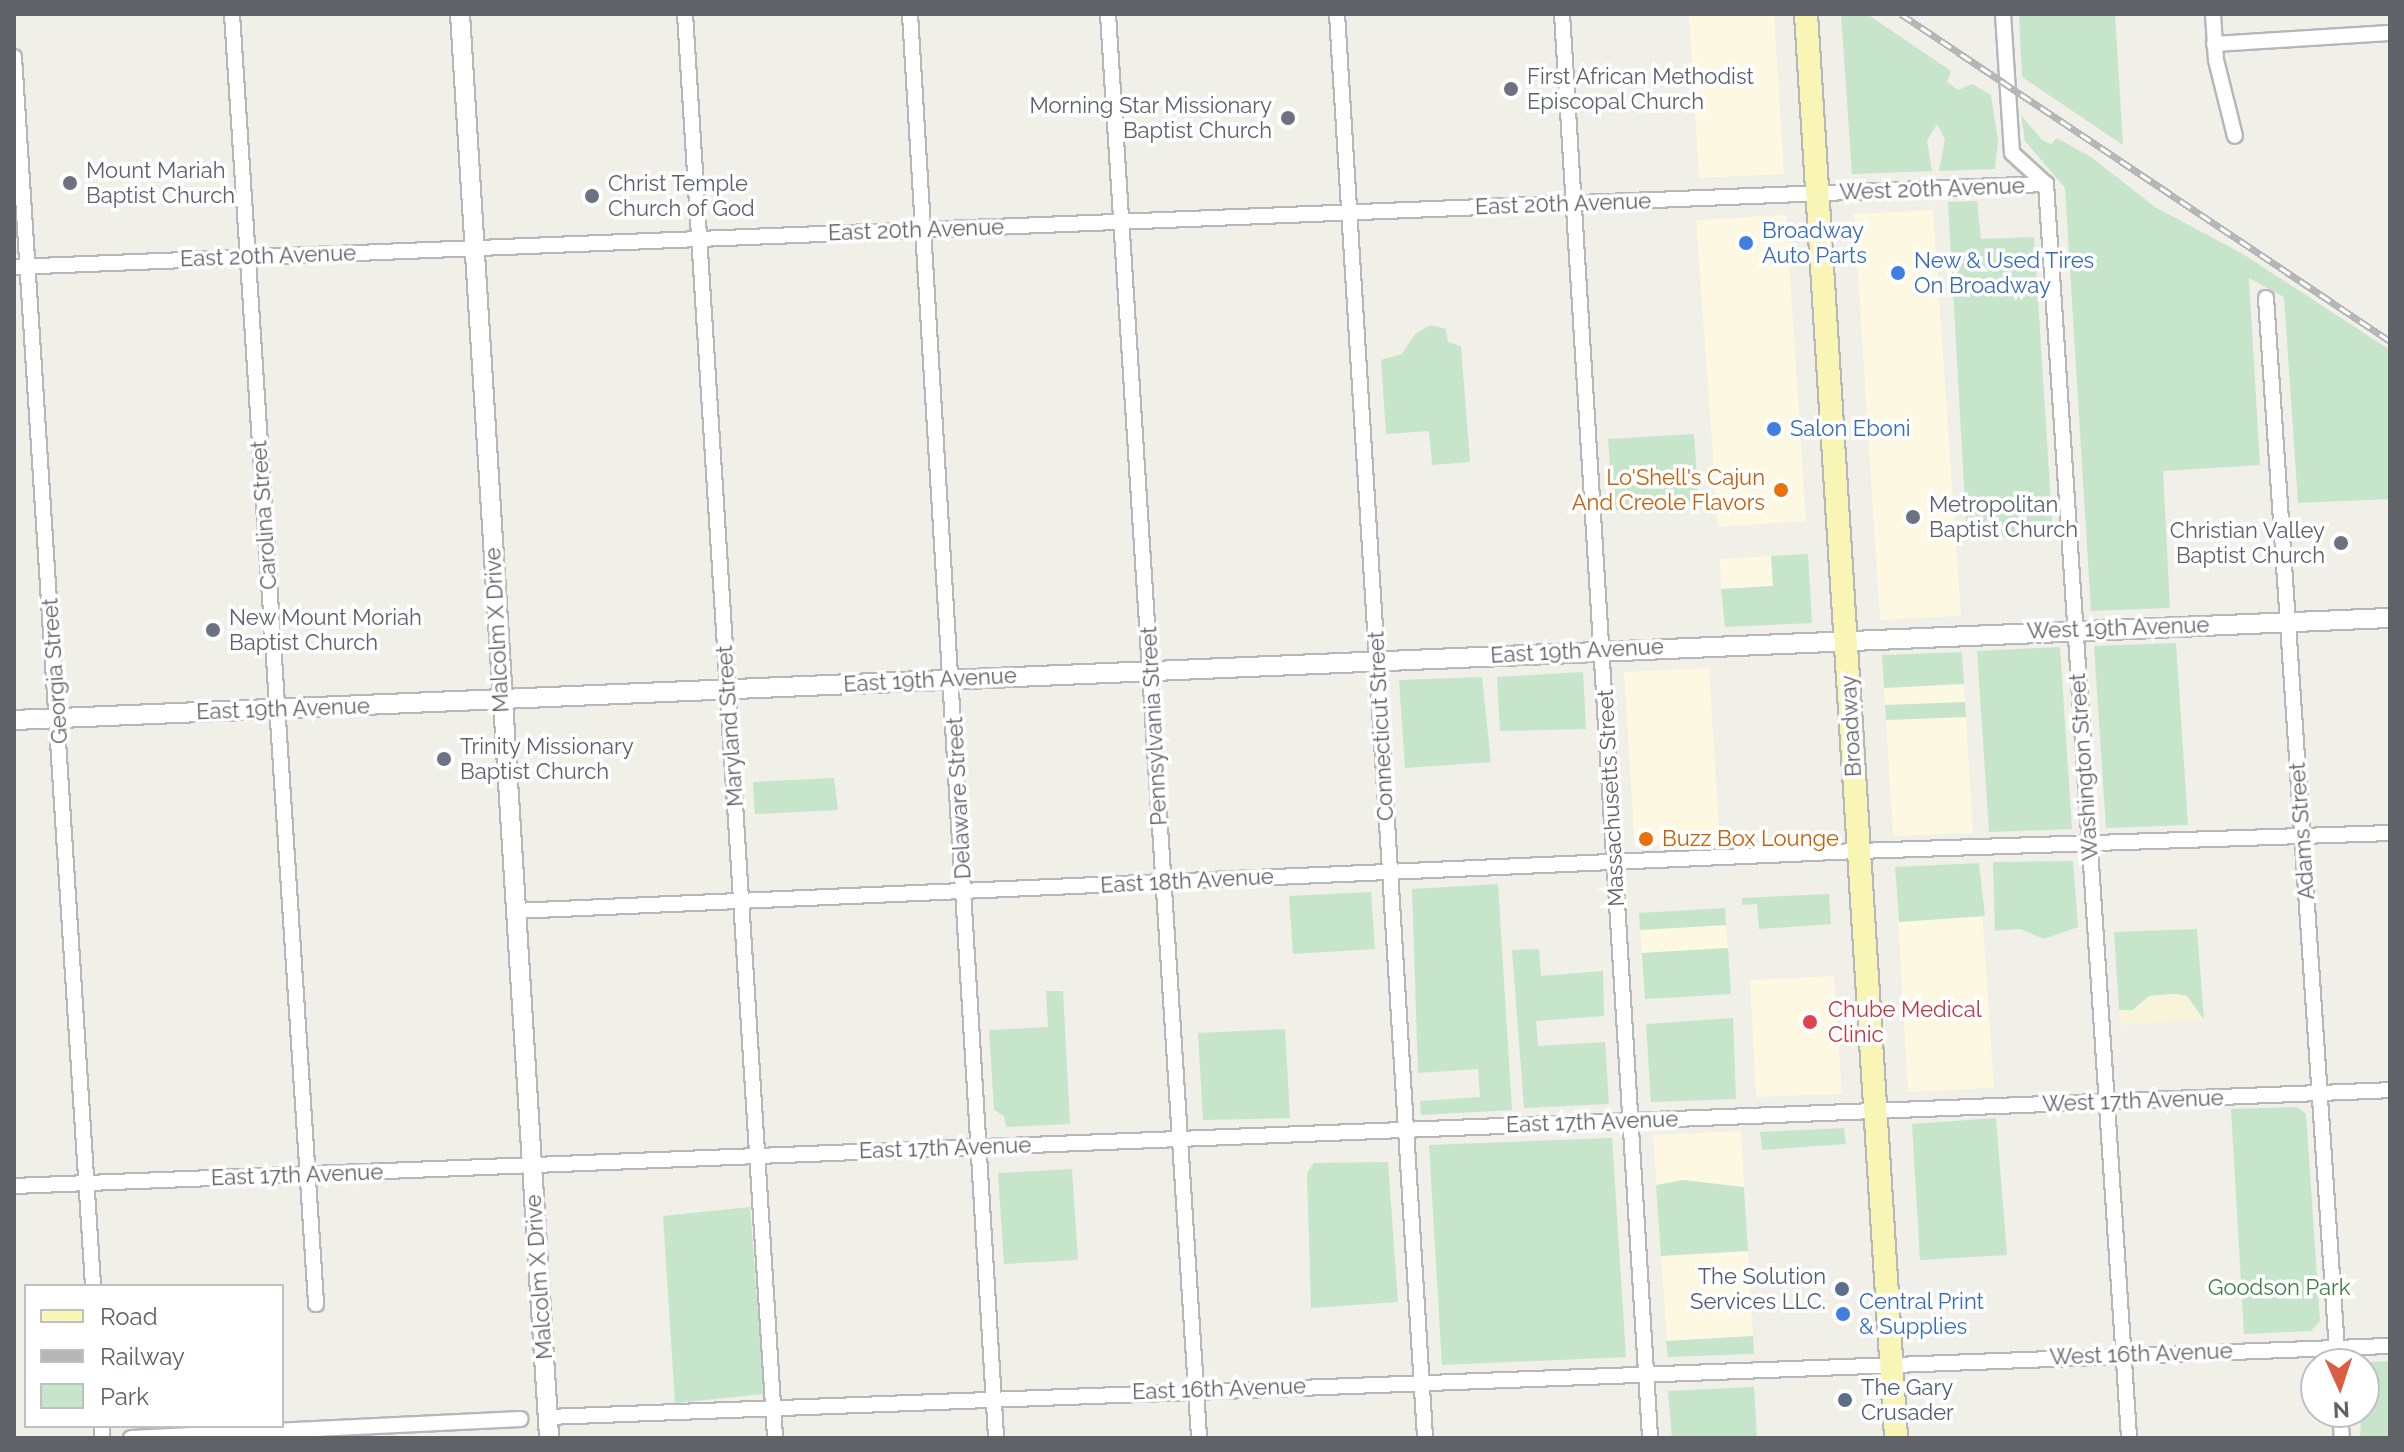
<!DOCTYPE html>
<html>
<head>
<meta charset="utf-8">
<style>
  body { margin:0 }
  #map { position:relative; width:2404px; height:1452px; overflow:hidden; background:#f0efe8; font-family:Raleway,sans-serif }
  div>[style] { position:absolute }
  .commercial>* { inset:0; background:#fcf8e1 }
  .green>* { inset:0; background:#c7e5ca }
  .sand>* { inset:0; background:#f8f4da }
  .roads { filter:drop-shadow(2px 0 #b5b7bb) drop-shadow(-2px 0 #b5b7bb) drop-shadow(0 2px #b5b7bb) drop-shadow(0 -2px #b5b7bb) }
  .minor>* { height:14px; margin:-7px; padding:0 7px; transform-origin:7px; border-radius:7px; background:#fff }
  .tertiary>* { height:18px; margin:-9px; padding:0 9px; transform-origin:9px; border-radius:9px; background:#fff }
  .primary>* { height:22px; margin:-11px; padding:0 11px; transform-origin:11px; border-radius:11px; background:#f9f5b4 }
  .rail>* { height:7px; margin-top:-3.5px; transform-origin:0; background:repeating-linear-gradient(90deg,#fff 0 12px,#b5b6b7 0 24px); box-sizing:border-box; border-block:2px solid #b5b6b7 }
  .dots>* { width:22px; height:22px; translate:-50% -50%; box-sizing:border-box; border:4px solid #fff; border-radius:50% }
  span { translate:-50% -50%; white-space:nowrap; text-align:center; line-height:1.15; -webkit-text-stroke:7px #fff; paint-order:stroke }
  .worship-label { font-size:22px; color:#5b616d }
  .left { translate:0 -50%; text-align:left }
  .right { translate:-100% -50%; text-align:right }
  .street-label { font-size:22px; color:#5f6267 }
  .shop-label { font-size:22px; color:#366cbe }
  .food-label { font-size:22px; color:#c56008 }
  .health-label { font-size:22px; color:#be3a42 }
  .service-label { font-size:22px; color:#4e5e75 }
  .park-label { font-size:22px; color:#3c8046 }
  .frame { position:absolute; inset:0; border:16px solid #5f6267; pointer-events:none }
  .legend { position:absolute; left:24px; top:1284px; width:260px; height:144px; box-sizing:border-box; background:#fff; border:2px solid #bfc0c2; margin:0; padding:10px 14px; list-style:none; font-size:24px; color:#5f6267 }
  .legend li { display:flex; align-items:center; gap:16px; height:40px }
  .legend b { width:40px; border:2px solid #bfc0c2 }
  .north { position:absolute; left:2300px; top:1348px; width:80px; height:80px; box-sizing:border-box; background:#fff; border:2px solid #bfc0c2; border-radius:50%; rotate:177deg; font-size:22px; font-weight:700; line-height:32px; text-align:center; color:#5f6267 }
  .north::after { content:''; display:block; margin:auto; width:28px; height:36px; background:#dc5e42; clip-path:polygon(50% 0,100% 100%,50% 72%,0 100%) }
</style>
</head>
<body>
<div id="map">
  <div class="commercial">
    <div style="clip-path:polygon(1689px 14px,1774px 14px,1784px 174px,1699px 178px)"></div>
    <div style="clip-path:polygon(1933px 210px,1961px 616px,1880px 620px,1854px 214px)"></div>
    <div style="clip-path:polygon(1786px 215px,1806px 521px,1718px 527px,1696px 220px)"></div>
    <div style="clip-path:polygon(1771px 556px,1773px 586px,1721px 589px,1720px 559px)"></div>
    <div style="clip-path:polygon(1962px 652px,1973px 833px,1893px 836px,1882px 655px)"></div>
    <div style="clip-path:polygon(1709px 668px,1720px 843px,1635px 847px,1624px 672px)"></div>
    <div style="clip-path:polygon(1979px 863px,1994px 1088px,1908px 1092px,1895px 867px)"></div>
    <div style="clip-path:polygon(1726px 925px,1728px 948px,1642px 953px,1640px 930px)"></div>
    <div style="clip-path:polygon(1834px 976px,1842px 1094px,1756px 1097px,1750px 980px)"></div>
    <div style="clip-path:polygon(1741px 1131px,1754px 1354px,1668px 1357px,1653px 1135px)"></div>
  </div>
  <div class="green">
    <div style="clip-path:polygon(1841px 14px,1867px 14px,1951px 71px,1947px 82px,1958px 90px,1972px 84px,1991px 95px,1998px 141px,1995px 169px,1939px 171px,1945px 139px,1937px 124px,1927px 141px,1932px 171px,1852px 174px)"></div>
    <div style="clip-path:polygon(2019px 14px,2115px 14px,2123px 145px,2022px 77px)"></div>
    <div style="clip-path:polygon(2021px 115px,2042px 140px,2051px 144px,2057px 138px,2091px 157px,2155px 207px,2243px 254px,2390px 350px,2390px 499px,2298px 503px,2284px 297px,2249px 278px,2260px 465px,2163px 471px,2170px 608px,2091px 611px,2065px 188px,2025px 141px)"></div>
    <div style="clip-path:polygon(1977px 201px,1981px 239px,2034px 237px,2053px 535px,1967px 539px,1948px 202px)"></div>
    <div style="clip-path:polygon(1430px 325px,1446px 329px,1448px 342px,1461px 346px,1470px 462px,1432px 465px,1429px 431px,1386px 434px,1381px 360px,1402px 354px,1415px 334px)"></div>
    <div style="clip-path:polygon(1694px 434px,1699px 505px,1613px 510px,1608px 439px)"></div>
    <div style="clip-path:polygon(1808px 554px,1812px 623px,1725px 627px,1721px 589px,1773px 586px,1771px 556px)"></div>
    <div style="clip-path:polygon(2176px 643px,2188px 825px,2106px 828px,2094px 646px)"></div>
    <div style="clip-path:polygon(2060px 647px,2072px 829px,1989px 832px,1977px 651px)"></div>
    <div style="clip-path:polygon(1962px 652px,1964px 684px,1884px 688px,1882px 655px)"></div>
    <div style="clip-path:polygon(1583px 672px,1586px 729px,1500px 731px,1497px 677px)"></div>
    <div style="clip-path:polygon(1482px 677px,1491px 762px,1405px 768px,1399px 680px)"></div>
    <div style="clip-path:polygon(1965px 702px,1966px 717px,1886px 720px,1885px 705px)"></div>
    <div style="clip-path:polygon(834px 778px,838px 810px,755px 814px,753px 782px)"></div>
    <div style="clip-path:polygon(2073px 861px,2078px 927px,2044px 939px,2020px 929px,1995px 931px,1993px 862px)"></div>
    <div style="clip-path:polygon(1979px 863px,1985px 916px,1899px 922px,1895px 867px)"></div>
    <div style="clip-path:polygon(1498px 884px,1512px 1110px,1421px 1115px,1420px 1101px,1480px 1097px,1478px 1069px,1418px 1073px,1412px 889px)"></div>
    <div style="clip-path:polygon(1371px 892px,1375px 949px,1293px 954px,1289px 896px)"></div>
    <div style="clip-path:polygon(1829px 894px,1831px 924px,1759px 929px,1757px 904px,1742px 905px,1742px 898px)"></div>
    <div style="clip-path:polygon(1725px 908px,1726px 925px,1640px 930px,1639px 913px)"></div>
    <div style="clip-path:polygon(2197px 929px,2204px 1020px,2187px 996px,2174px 994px,2149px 996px,2133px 1010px,2119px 1010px,2114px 932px)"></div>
    <div style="clip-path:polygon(1728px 948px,1731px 994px,1645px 999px,1642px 953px)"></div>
    <div style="clip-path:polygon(1539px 949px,1541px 976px,1603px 971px,1604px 1016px,1536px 1021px,1538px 1046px,1605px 1042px,1609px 1104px,1524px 1108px,1512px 950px)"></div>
    <div style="clip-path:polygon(1046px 991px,1063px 991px,1070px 1124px,1006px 1127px,1004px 1116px,994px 1110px,989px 1030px,1048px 1027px)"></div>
    <div style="clip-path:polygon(1733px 1018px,1736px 1099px,1651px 1102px,1646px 1024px)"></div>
    <div style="clip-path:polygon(1285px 1029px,1290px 1118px,1203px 1120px,1198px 1033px)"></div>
    <div style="clip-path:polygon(2297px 1107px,2306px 1114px,2320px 1321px,2311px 1331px,2244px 1334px,2231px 1109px)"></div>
    <div style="clip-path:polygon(1996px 1118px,2007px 1255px,1920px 1260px,1912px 1124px)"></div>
    <div style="clip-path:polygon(1844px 1128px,1846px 1144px,1762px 1150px,1760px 1132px)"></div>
    <div style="clip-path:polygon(1612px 1138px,1626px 1357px,1442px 1365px,1429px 1145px)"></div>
    <div style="clip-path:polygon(1388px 1162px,1398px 1302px,1311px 1308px,1307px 1173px,1314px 1163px)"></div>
    <div style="clip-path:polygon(1072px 1169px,1078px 1260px,1004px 1264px,998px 1173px)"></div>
    <div style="clip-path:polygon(1683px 1180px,1744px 1187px,1748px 1251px,1661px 1256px,1656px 1185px)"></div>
    <div style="clip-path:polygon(750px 1207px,764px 1394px,675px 1403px,663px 1216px)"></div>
    <div style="clip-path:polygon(1753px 1336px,1754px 1354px,1668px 1357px,1666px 1341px)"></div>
    <div style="clip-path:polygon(2390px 1361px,2390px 1438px,2360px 1438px,2364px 1364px,2354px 1363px)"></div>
    <div style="clip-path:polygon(1754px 1387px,1757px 1438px,1672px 1438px,1668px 1391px)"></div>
  </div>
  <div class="sand">
    <div style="clip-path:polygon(2174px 994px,2187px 996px,2204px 1020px,2120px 1025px,2119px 1010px,2133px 1010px,2149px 996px)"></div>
  </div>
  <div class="roads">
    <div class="minor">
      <div style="left:232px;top:14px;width:1293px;rotate:86.27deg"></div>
      <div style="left:685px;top:14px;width:1427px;rotate:86.38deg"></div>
      <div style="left:910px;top:14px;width:1427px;rotate:86.54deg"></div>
      <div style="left:1108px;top:14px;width:1427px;rotate:86.34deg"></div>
      <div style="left:1337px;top:14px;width:1427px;rotate:86.46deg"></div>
      <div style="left:1562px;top:14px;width:1427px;rotate:86.46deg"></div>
      <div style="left:2003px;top:14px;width:139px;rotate:86.3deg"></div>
      <div style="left:2012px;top:153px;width:46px;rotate:42.4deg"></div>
      <div style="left:2046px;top:184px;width:1257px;rotate:86.21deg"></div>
      <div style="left:2213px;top:14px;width:46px;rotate:86.3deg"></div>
      <div style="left:2216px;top:60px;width:78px;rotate:76deg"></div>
      <div style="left:2214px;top:44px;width:176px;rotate:-3.6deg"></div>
      <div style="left:14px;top:57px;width:1232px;rotate:86.32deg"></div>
      <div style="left:14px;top:267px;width:2034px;rotate:-2.34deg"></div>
      <div style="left:2266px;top:298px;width:1068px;rotate:86.14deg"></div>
      <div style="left:515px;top:911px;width:1345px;rotate:-2.56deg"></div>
      <div style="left:1859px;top:851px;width:531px;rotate:-1.94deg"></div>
      <div style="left:14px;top:1186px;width:2378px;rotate:-2.31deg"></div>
      <div style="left:2340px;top:1412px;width:26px;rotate:86deg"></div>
      <div style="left:548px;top:1417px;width:1843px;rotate:-2.21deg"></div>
      <div style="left:102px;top:1426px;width:12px;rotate:90deg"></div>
      <div style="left:131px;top:1438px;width:390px;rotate:-2.8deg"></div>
    </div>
    <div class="tertiary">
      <div style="left:460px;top:14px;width:1427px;rotate:86.42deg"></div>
      <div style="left:14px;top:720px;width:2378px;rotate:-2.46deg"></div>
    </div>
    <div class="primary">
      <div style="left:1806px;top:14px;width:1427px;rotate:86.38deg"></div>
    </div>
  </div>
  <div class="rail">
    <div style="left:1901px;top:14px;width:588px;rotate:33.77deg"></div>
  </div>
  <div class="dots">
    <div style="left:1511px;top:89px;background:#6b7280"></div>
    <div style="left:1288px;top:118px;background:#6b7280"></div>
    <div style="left:70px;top:183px;background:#6b7280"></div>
    <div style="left:592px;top:196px;background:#6b7280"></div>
    <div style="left:1746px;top:243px;background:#3f7fe0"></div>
    <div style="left:1898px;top:273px;background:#3f7fe0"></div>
    <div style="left:1774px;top:429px;background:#3f7fe0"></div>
    <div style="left:1781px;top:490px;background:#e8710a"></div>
    <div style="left:1913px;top:517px;background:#6b7280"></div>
    <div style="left:2341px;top:543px;background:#6b7280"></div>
    <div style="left:213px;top:630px;background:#6b7280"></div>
    <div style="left:444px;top:759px;background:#6b7280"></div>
    <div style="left:1646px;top:839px;background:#e8710a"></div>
    <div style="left:1810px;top:1022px;background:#e0444e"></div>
    <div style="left:1842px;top:1289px;background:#5c6f8a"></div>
    <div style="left:1843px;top:1314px;background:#3f7fe0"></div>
    <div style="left:1845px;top:1400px;background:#5c6f8a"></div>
  </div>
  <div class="worship-label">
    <span class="left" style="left:1527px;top:89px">First African Methodist<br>Episcopal Church</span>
    <span class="right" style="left:1272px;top:118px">Morning Star Missionary<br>Baptist Church</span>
    <span class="left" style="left:86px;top:183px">Mount Mariah<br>Baptist Church</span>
    <span class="left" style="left:608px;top:196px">Christ Temple<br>Church of God</span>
    <span class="left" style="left:1929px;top:517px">Metropolitan<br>Baptist Church</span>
    <span class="right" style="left:2325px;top:543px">Christian Valley<br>Baptist Church</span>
    <span class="left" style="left:229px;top:630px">New Mount Moriah<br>Baptist Church</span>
    <span class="left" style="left:460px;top:759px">Trinity Missionary<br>Baptist Church</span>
  </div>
  <div class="street-label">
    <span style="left:1932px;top:189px;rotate:-2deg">West 20th Avenue</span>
    <span style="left:1563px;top:204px;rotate:-2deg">East 20th Avenue</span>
    <span style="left:916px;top:230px;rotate:-2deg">East 20th Avenue</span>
    <span style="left:268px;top:256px;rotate:-2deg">East 20th Avenue</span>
    <span style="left:264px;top:515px;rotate:-94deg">Carolina Street</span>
    <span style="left:2118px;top:628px;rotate:-2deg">West 19th Avenue</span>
    <span style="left:497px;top:630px;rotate:-93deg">Malcolm X Drive</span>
    <span style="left:1577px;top:651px;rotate:-3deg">East 19th Avenue</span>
    <span style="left:55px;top:671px;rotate:-94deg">Georgia Street</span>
    <span style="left:930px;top:680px;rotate:-3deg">East 19th Avenue</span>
    <span style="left:283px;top:709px;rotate:-2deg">East 19th Avenue</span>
    <span style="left:730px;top:726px;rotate:-94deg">Maryland Street</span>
    <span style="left:1154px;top:726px;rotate:-93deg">Pennsylvania Street</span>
    <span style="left:1381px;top:726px;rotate:-93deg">Connecticut Street</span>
    <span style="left:1851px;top:726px;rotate:-93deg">Broadway</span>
    <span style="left:2084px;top:767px;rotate:-94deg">Washington Street</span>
    <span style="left:959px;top:798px;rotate:-93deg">Delaware Street</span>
    <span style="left:1611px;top:798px;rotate:-93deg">Massachusetts Street</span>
    <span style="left:2302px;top:831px;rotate:-94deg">Adams Street</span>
    <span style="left:1187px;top:881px;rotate:-3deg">East 18th Avenue</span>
    <span style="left:2133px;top:1101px;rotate:-2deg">West 17th Avenue</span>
    <span style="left:1592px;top:1122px;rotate:-2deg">East 17th Avenue</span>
    <span style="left:945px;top:1148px;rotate:-2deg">East 17th Avenue</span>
    <span style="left:297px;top:1175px;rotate:-2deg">East 17th Avenue</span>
    <span style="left:539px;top:1277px;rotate:-94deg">Malcolm X Drive</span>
    <span style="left:2141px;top:1354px;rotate:-2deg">West 16th Avenue</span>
    <span style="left:1219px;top:1389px;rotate:-2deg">East 16th Avenue</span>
  </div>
  <div class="shop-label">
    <span class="left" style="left:1762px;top:243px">Broadway<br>Auto Parts</span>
    <span class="left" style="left:1914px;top:273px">New &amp; Used Tires<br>On Broadway</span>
    <span class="left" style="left:1790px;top:429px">Salon Eboni</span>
    <span class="left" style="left:1859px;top:1314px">Central Print<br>&amp; Supplies</span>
  </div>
  <div class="food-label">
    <span class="right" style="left:1765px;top:490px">Lo'Shell's Cajun<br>And Creole Flavors</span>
    <span class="left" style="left:1662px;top:839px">Buzz Box Lounge</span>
  </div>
  <div class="health-label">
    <span class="left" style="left:1828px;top:1022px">Chube Medical<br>Clinic</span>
  </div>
  <div class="service-label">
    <span class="right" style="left:1826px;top:1289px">The Solution<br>Services LLC.</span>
    <span class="left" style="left:1861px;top:1400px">The Gary<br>Crusader</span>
  </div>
  <div class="park-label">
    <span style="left:2279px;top:1288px">Goodson Park</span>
  </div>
  <div class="frame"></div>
  <ul class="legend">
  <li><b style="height:10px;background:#f9f5b4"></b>Road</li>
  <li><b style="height:10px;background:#b5b6b7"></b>Railway</li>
  <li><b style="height:22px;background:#c7e5ca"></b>Park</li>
  </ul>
  <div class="north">N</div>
</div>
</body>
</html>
